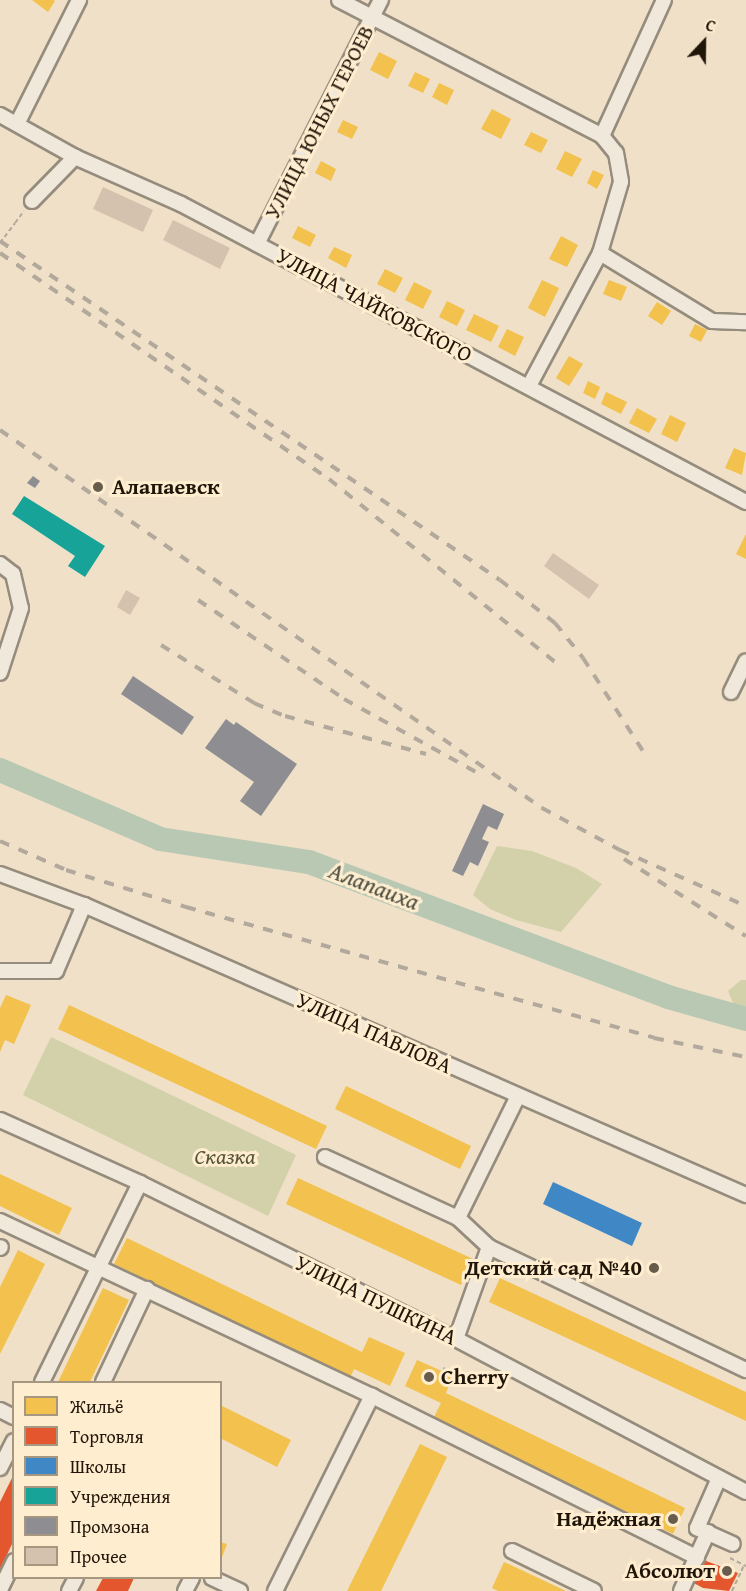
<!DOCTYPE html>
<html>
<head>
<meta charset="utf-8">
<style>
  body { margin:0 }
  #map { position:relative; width:746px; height:1591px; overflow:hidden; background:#efe0c7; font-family:"Gentium Book Plus",serif }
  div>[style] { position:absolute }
  .green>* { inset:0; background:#d2d1aa }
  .homes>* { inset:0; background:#f2c14e }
  .shops>* { inset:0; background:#e4572e }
  .schools>* { inset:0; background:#3f88c5 }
  .public>* { inset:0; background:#17a398 }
  .industry>* { inset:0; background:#8d8d92 }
  .river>* { height:24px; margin:-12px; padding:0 12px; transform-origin:12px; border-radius:12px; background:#b8c8b3 }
  .building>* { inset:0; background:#d4c2ae }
  .path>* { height:2px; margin-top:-1px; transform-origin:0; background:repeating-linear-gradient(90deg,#b2a99c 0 4.5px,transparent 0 7.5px) }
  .roads { filter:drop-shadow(2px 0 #958c7d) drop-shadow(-2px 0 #958c7d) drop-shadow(0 2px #958c7d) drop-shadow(0 -2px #958c7d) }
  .minor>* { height:14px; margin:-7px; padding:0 7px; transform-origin:7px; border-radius:7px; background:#f0e8db }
  .rail>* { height:4px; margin-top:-2px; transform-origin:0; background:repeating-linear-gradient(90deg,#b2a99c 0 10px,transparent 0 20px) }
  .path-bridge>* { height:2px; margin-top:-1px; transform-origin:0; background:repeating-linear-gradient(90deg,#b2a99c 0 4.5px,transparent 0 7.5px) }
  .dots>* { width:16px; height:16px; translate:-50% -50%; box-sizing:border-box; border:3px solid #ffedd0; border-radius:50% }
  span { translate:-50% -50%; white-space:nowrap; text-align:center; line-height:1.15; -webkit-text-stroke:6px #ffedd0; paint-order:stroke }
  .street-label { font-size:22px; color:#201509 }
  .poi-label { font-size:22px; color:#201509; font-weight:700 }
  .left { translate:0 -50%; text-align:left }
  .right { translate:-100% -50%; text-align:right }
  .park-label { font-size:22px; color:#565339; font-style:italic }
  .water-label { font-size:24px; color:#4d5042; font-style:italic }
  .legend { position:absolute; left:12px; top:1381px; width:210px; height:198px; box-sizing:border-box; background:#ffedd0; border:2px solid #a69780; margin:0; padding:8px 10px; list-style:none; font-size:18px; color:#201509 }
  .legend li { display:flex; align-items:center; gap:12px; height:30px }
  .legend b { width:30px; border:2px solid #a69780 }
  .north { position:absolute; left:674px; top:12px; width:60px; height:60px; -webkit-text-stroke:4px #ffedd0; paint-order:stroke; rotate:22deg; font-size:16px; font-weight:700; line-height:24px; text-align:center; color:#201509 }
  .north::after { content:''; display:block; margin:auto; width:21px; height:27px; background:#201509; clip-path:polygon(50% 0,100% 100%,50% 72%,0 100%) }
</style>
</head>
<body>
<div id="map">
  <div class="green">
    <div style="clip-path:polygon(497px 846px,532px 851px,576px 868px,602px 884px,561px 932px,516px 920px,490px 909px,473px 895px)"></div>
    <div style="clip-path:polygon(741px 980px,746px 980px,746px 1008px,734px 1005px,728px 991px)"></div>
    <div style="clip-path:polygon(51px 1037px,296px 1155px,268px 1216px,23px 1095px)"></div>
  </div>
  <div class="homes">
    <div style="clip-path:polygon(32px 0,53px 0,55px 1px,48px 12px)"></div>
    <div style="clip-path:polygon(379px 52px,397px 61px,388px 79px,370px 70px)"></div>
    <div style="clip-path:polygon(415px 72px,430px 79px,423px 93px,408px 86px)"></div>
    <div style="clip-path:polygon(439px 83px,454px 90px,447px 105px,432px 97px)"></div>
    <div style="clip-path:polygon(492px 109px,511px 119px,501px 139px,481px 129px)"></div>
    <div style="clip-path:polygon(343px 120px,358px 127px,352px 139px,337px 132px)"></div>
    <div style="clip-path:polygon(531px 132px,548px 140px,541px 153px,524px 145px)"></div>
    <div style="clip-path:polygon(565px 151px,582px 159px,572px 177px,556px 169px)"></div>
    <div style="clip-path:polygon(321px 161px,336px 169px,331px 181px,315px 173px)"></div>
    <div style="clip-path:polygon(593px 170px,604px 175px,597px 189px,587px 183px)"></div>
    <div style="clip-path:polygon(298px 226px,316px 235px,310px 247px,292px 238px)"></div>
    <div style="clip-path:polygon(561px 236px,578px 245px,567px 267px,549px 259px)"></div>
    <div style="clip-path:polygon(334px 247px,352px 255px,346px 268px,328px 258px)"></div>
    <div style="clip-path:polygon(385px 269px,403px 278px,395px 293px,377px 284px)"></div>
    <div style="clip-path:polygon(542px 280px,559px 288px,545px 317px,528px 308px)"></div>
    <div style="clip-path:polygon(609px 280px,627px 287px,621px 301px,603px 294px)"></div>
    <div style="clip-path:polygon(414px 282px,432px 291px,423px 309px,405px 300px)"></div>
    <div style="clip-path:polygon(447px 301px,465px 310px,457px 326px,439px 317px)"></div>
    <div style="clip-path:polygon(657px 302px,671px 311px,662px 325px,648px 316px)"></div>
    <div style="clip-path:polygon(474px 314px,499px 326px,491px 342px,466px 330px)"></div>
    <div style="clip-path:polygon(695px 324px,707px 330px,701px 342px,689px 336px)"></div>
    <div style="clip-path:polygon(507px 329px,524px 337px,515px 356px,498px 347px)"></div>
    <div style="clip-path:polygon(569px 356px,583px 364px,569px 386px,556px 378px)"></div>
    <div style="clip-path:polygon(588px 381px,600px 387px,595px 399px,583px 393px)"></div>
    <div style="clip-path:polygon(606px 392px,627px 402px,621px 414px,601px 404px)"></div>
    <div style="clip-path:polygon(637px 408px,657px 419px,649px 433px,629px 423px)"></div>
    <div style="clip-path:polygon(670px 415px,686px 423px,677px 442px,661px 434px)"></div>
    <div style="clip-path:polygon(734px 448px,746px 453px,742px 475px,725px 468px)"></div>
    <div style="clip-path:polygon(746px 534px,746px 559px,736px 554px)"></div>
    <div style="clip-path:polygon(6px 995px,31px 1005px,14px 1044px,5px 1040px,0 1052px,0 1008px)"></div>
    <div style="clip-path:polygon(69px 1005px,327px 1126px,316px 1149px,58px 1029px)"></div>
    <div style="clip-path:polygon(346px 1086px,471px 1146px,460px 1169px,335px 1109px)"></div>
    <div style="clip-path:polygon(0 1174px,72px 1208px,59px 1235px,0 1206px)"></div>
    <div style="clip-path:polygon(298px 1178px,473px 1259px,461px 1285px,286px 1204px)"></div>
    <div style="clip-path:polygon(127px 1238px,362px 1352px,369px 1337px,405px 1353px,390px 1386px,354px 1369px,350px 1378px,114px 1264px)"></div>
    <div style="clip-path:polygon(18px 1250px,45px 1264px,0 1354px,0 1287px)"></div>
    <div style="clip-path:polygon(500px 1278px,746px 1392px,746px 1421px,489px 1302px)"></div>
    <div style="clip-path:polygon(103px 1288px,129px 1300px,90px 1382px,58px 1382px)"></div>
    <div style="clip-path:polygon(417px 1360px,453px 1376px,446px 1393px,685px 1508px,673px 1534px,433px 1419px,441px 1403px,405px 1386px)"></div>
    <div style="clip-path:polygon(220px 1405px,291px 1440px,277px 1467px,220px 1438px)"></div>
    <div style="clip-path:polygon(420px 1444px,447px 1457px,381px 1591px,347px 1591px)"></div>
    <div style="clip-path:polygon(220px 1542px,227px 1544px,221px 1560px,220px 1560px)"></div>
    <div style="clip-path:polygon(504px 1562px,566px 1591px,498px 1591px,492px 1588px)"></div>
  </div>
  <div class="shops">
    <div style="clip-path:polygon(14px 1474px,14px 1540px,0 1569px,0 1502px)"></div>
    <div style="clip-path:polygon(701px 1559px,738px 1573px,729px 1591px,703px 1588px,690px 1581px)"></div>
    <div style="clip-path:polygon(103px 1578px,134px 1578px,128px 1591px,96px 1591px)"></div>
  </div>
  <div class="schools">
    <div style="clip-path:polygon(553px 1182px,642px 1223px,632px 1246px,543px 1204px)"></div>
  </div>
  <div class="public">
    <div style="clip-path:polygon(24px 496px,105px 546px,85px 577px,68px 566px,75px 556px,12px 514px)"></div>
  </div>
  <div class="industry">
    <div style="clip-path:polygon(33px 476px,40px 481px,35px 488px,27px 483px)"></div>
    <div style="clip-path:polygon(133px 676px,194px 717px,182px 735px,121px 694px)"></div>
    <div style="clip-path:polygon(226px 719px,234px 725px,236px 722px,297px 764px,261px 816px,240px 801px,254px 782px,205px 748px)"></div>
    <div style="clip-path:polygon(483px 804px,504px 814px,497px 830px,488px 826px,482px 839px,489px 842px,478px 866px,470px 862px,463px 876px,452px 871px)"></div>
  </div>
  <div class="river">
    <div style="left:0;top:770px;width:174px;rotate:23.3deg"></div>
    <div style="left:160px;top:839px;width:151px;rotate:8.8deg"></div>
    <div style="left:309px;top:862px;width:384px;rotate:20.6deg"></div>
    <div style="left:668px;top:997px;width:81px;rotate:15.8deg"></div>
  </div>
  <div class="building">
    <div style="clip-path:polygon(103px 187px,153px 210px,143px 232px,93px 209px)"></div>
    <div style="clip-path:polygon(173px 220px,230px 248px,220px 269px,163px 240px)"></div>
    <div style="clip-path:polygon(553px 553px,599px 585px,589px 599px,544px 566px)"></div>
    <div style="clip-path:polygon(126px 590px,140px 598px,130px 615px,117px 607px)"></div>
  </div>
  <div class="path">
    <div style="left:15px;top:223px;width:15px;rotate:-53deg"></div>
    <div style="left:443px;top:1371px;width:4px;rotate:-63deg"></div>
    <div style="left:730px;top:1558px;width:18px;rotate:27deg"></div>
    <div style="left:732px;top:1591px;width:29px;rotate:-65deg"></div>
  </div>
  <div class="roads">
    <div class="minor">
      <div style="left:339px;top:0;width:296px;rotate:27.3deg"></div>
      <div style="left:602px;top:136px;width:22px;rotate:51deg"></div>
      <div style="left:616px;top:153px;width:29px;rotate:80deg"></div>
      <div style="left:621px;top:182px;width:74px;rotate:106.5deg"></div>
      <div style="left:600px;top:253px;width:151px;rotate:118.1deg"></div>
      <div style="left:0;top:115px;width:86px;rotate:29.2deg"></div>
      <div style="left:75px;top:157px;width:116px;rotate:23.9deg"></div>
      <div style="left:181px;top:204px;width:639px;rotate:27.81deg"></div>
      <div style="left:17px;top:124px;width:139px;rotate:-63.4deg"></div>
      <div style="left:602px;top:136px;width:149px;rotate:-65.5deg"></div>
      <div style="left:32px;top:201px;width:62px;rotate:-45.7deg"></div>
      <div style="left:257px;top:244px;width:274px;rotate:-63.1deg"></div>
      <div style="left:600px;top:253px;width:131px;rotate:31.3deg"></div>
      <div style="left:712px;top:321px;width:34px;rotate:2deg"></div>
      <div style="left:0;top:564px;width:16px;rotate:38deg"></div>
      <div style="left:13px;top:574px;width:35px;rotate:77deg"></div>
      <div style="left:21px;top:608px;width:68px;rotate:107.9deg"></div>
      <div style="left:731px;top:692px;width:34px;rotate:-64deg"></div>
      <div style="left:0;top:874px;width:90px;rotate:20.3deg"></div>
      <div style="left:84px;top:905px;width:723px;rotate:23.66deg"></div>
      <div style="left:0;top:971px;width:56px"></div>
      <div style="left:56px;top:971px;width:72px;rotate:-67deg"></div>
      <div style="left:0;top:1120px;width:154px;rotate:24.2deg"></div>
      <div style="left:140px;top:1183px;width:352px;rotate:26.3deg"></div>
      <div style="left:456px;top:1339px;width:328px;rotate:27.8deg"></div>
      <div style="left:325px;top:1157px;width:146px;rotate:24.6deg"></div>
      <div style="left:0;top:1221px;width:411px;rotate:25.2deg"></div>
      <div style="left:372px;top:1396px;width:363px;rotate:26.4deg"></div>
      <div style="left:489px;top:1247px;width:285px;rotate:25.6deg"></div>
      <div style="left:0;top:1248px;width:1px;rotate:-45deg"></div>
      <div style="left:456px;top:1339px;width:98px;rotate:-70.3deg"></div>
      <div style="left:489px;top:1247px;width:42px;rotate:-136.9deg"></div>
      <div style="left:458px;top:1218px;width:136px;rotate:-63.8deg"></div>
      <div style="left:42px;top:1382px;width:222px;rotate:-63.8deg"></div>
      <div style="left:103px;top:1382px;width:103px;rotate:-64.7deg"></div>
      <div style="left:0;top:1410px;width:16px;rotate:27deg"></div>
      <div style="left:0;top:1468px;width:30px;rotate:-63deg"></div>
      <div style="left:719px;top:1478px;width:55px;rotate:113.7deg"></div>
      <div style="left:697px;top:1528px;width:39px;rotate:24deg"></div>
      <div style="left:512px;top:1551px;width:91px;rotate:26deg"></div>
      <div style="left:212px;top:1578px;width:31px;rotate:25deg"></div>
      <div style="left:0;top:1590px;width:32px;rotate:-64deg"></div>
      <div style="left:69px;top:1591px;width:15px;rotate:-62deg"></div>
      <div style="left:185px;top:1591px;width:15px;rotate:-62deg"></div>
      <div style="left:275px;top:1591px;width:218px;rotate:-63.6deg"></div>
      <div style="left:681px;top:1591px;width:65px;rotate:-65.4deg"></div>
    </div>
  </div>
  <div class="rail">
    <div style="left:0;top:241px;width:604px;rotate:34.14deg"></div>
    <div style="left:500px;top:580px;width:70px;rotate:38deg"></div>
    <div style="left:555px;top:623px;width:45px;rotate:51.3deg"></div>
    <div style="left:583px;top:658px;width:120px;rotate:57.2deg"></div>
    <div style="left:0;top:253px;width:399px;rotate:34.5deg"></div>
    <div style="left:329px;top:479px;width:297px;rotate:39deg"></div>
    <div style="left:0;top:430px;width:661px;rotate:34.89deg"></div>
    <div style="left:542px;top:808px;width:89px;rotate:28.3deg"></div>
    <div style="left:620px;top:850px;width:138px;rotate:24deg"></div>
    <div style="left:198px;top:600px;width:176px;rotate:34.1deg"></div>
    <div style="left:344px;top:699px;width:157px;rotate:29deg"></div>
    <div style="left:161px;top:645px;width:110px;rotate:31.9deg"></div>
    <div style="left:254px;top:703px;width:34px;rotate:23deg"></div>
    <div style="left:285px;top:716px;width:146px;rotate:15.1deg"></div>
    <div style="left:0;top:841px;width:72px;rotate:23.7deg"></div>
    <div style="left:66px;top:870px;width:126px;rotate:17.1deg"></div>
    <div style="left:186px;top:907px;width:486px;rotate:15.6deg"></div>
    <div style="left:654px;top:1038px;width:94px;rotate:11.7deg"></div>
    <div style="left:624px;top:859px;width:144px;rotate:32.3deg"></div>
  </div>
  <div class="path-bridge">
    <div style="left:0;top:243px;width:25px;rotate:-53deg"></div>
  </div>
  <div class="dots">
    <div style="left:98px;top:487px;background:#685c4c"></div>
    <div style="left:654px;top:1268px;background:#685c4c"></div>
    <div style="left:429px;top:1377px;background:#685c4c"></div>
    <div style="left:673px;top:1519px;background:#685c4c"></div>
    <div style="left:727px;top:1571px;background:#685c4c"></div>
  </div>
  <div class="street-label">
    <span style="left:319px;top:122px;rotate:-63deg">УЛИЦА ЮНЫХ ГЕРОЕВ</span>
    <span style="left:374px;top:305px;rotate:28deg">УЛИЦА ЧАЙКОВСКОГО</span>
    <span style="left:374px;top:1033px;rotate:24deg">УЛИЦА ПАВЛОВА</span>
    <span style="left:376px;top:1300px;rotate:26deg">УЛИЦА ПУШКИНА</span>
  </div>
  <div class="poi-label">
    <span class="left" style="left:112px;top:487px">Алапаевск</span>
    <span class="right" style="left:642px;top:1268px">Детский сад №40</span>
    <span class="left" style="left:441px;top:1377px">Cherry</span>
    <span class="right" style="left:661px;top:1519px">Надёжная</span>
    <span class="right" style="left:715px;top:1571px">Абсолют</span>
  </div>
  <div class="park-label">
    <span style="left:225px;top:1157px">Сказка</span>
  </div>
  <div class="water-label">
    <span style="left:374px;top:886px;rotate:21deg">Алапаиха</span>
  </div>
  <ul class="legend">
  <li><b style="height:16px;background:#f2c14e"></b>Жильё</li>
  <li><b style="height:16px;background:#e4572e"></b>Торговля</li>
  <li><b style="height:16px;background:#3f88c5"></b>Школы</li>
  <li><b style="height:16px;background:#17a398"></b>Учреждения</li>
  <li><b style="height:16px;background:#8d8d92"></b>Промзона</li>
  <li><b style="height:16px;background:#d4c2ae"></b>Прочее</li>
  </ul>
  <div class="north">С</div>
</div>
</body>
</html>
